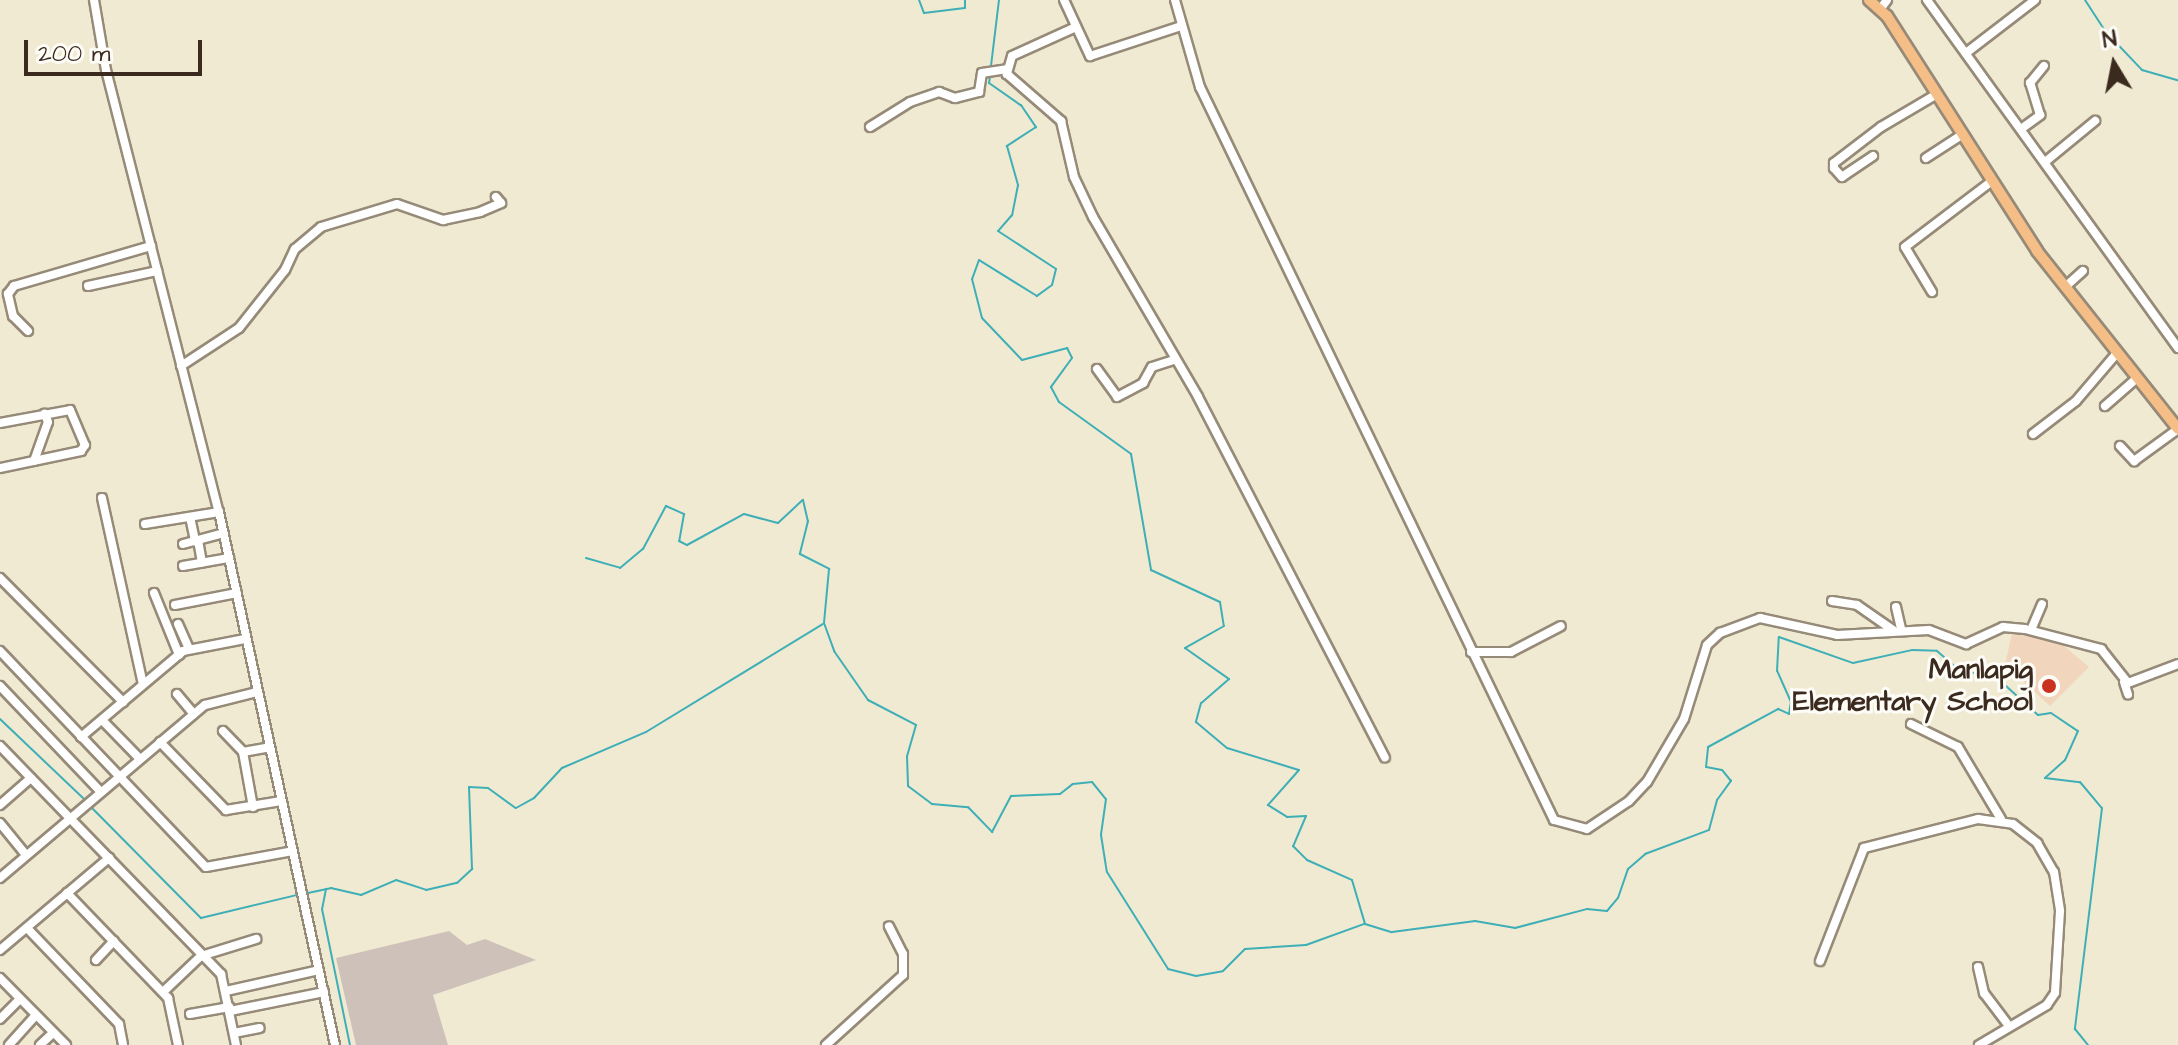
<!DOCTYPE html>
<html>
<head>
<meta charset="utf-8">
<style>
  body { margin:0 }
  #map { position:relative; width:2178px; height:1045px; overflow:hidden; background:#f1ead2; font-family:"Architects Daughter",sans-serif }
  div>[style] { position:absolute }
  .built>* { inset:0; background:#f1d5bd }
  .industrial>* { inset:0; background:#cec1ba }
  .stream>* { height:2px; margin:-1px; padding:0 1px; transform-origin:1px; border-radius:1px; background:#3eafb6 }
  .roads { filter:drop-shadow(2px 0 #968a78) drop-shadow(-2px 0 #968a78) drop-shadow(0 2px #968a78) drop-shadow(0 -2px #968a78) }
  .minor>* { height:8px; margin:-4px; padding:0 4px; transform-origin:4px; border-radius:4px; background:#fff }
  .major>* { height:10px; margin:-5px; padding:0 5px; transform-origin:5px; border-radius:5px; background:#f6be87 }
  .dots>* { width:22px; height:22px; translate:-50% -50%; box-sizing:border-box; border:4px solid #fdfcf7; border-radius:50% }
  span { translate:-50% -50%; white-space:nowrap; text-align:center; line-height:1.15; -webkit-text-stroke:6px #fdfcf7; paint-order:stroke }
  .poi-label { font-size:28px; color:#3b2a1e; font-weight:700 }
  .right { translate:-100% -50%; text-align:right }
  .north { position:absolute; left:2074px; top:24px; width:80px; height:80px; -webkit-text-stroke:6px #fdfcf7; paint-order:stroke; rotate:350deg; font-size:22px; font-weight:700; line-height:32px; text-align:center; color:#3b2a1e }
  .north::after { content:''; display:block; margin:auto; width:28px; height:36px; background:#3b2a1e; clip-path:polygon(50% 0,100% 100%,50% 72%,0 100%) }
  .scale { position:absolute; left:24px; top:40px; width:178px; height:36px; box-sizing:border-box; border:4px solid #3b2a1e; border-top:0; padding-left:10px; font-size:24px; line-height:28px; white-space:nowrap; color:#3b2a1e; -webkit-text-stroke:6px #fdfcf7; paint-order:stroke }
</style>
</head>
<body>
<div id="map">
  <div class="built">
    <div style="clip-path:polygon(2012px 633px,2051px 635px,2089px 667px,2050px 706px,2005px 665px)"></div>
  </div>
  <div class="industrial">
    <div style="clip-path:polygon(449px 931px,467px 945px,485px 939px,536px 960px,433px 995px,448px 1045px,356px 1045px,336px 958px)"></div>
  </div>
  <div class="stream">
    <div style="left:919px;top:0;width:14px;rotate:69deg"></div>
    <div style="left:924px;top:13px;width:41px;rotate:-7deg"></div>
    <div style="left:965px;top:8px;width:8px;rotate:-90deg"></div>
    <div style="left:2085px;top:0;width:37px;rotate:57deg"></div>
    <div style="left:2105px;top:31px;width:54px;rotate:46.5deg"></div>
    <div style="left:2142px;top:70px;width:37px;rotate:16deg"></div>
    <div style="left:991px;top:66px;width:66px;rotate:-83.1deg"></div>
    <div style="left:990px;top:77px;width:6px;rotate:99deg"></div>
    <div style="left:989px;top:83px;width:39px;rotate:35deg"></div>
    <div style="left:1021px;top:105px;width:27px;rotate:56deg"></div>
    <div style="left:1036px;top:127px;width:35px;rotate:147deg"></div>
    <div style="left:1007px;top:146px;width:41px;rotate:74.2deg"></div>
    <div style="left:1018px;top:185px;width:31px;rotate:101deg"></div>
    <div style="left:1012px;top:215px;width:21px;rotate:131deg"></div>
    <div style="left:998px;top:231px;width:69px;rotate:33.2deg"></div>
    <div style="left:1056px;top:269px;width:16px;rotate:104deg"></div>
    <div style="left:1052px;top:285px;width:19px;rotate:144deg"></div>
    <div style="left:1037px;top:296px;width:68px;rotate:-148.2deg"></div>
    <div style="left:979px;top:260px;width:20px;rotate:110deg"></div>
    <div style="left:972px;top:279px;width:40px;rotate:75.6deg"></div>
    <div style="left:982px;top:318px;width:58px;rotate:46.4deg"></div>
    <div style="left:1022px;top:360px;width:47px;rotate:-14.9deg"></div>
    <div style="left:1067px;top:348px;width:11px;rotate:63deg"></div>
    <div style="left:1072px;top:358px;width:36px;rotate:126deg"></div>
    <div style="left:1051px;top:387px;width:17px;rotate:62deg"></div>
    <div style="left:1059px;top:402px;width:89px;rotate:35.8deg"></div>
    <div style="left:1131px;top:454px;width:118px;rotate:80.2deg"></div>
    <div style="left:1151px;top:570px;width:76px;rotate:24.9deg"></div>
    <div style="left:1220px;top:602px;width:24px;rotate:81deg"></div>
    <div style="left:1224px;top:626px;width:45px;rotate:150.6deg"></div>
    <div style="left:1185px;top:648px;width:54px;rotate:35.2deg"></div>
    <div style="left:1229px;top:679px;width:37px;rotate:139deg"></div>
    <div style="left:1201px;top:703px;width:20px;rotate:105deg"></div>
    <div style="left:1196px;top:722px;width:40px;rotate:40deg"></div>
    <div style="left:1227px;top:748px;width:75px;rotate:17deg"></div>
    <div style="left:1299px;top:770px;width:47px;rotate:131.5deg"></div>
    <div style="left:1268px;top:805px;width:22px;rotate:32deg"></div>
    <div style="left:1287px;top:817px;width:19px;rotate:-3deg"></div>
    <div style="left:1306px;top:816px;width:33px;rotate:113deg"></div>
    <div style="left:1293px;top:846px;width:20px;rotate:45deg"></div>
    <div style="left:1307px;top:860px;width:49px;rotate:24deg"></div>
    <div style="left:1352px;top:880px;width:46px;rotate:73.5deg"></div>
    <div style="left:1365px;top:924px;width:28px;rotate:17deg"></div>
    <div style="left:1392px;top:932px;width:84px;rotate:-7.5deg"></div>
    <div style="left:1475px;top:921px;width:41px;rotate:9.9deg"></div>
    <div style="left:1515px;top:928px;width:74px;rotate:-14.8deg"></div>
    <div style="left:1587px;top:909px;width:20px;rotate:6deg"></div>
    <div style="left:1607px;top:911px;width:17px;rotate:-50deg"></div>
    <div style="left:1618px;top:898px;width:31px;rotate:-71deg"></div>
    <div style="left:1628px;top:869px;width:23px;rotate:-41deg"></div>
    <div style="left:1645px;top:854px;width:68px;rotate:-20.6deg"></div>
    <div style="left:1709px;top:830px;width:31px;rotate:-75deg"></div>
    <div style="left:1717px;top:800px;width:24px;rotate:-54deg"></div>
    <div style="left:1731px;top:781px;width:14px;rotate:-129deg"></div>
    <div style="left:1722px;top:770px;width:16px;rotate:-169deg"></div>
    <div style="left:1706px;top:767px;width:20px;rotate:-84deg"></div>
    <div style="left:1708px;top:747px;width:80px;rotate:-28.5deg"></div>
    <div style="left:1778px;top:709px;width:12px;rotate:24deg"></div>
    <div style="left:1789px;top:714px;width:12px;rotate:-81deg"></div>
    <div style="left:1791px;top:702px;width:34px;rotate:-114deg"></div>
    <div style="left:1777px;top:671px;width:34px;rotate:-87deg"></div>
    <div style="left:1779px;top:637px;width:78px;rotate:19.4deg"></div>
    <div style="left:1853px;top:663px;width:60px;rotate:-12.4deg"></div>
    <div style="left:1912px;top:650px;width:25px;rotate:2deg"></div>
    <div style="left:1937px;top:651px;width:30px;rotate:41deg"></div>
    <div style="left:1960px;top:671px;width:35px;rotate:8deg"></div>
    <div style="left:1995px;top:676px;width:58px;rotate:42.2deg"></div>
    <div style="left:2038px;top:715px;width:13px;rotate:-9deg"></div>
    <div style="left:2051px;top:713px;width:32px;rotate:34deg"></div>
    <div style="left:2078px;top:731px;width:32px;rotate:114deg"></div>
    <div style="left:2065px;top:760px;width:27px;rotate:138deg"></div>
    <div style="left:2045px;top:778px;width:35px;rotate:7deg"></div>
    <div style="left:2080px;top:782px;width:34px;rotate:50deg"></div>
    <div style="left:2102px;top:808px;width:223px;rotate:97deg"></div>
    <div style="left:2075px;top:1029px;width:21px;rotate:51deg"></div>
    <div style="left:586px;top:558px;width:35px;rotate:16deg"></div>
    <div style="left:620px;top:568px;width:30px;rotate:-40deg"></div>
    <div style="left:643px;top:549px;width:49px;rotate:-61.9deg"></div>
    <div style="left:666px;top:506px;width:20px;rotate:24deg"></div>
    <div style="left:684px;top:514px;width:27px;rotate:100deg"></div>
    <div style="left:679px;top:541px;width:9px;rotate:27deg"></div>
    <div style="left:687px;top:545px;width:65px;rotate:-28.5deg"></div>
    <div style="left:744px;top:514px;width:35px;rotate:15deg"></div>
    <div style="left:778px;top:523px;width:34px;rotate:-43deg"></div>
    <div style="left:803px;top:500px;width:22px;rotate:77deg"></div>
    <div style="left:808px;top:521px;width:34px;rotate:104deg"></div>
    <div style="left:800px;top:554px;width:33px;rotate:27deg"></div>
    <div style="left:829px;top:569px;width:54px;rotate:95.3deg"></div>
    <div style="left:824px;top:623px;width:30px;rotate:70deg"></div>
    <div style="left:834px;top:651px;width:60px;rotate:55.2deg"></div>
    <div style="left:868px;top:700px;width:54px;rotate:27.5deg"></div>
    <div style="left:916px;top:725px;width:32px;rotate:106deg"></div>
    <div style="left:907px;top:756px;width:30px;rotate:88deg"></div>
    <div style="left:908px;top:786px;width:30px;rotate:37deg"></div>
    <div style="left:932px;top:804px;width:36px;rotate:5deg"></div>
    <div style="left:968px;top:807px;width:35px;rotate:46deg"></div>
    <div style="left:992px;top:832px;width:41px;rotate:-62.2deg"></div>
    <div style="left:1011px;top:796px;width:49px;rotate:-2.3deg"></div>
    <div style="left:1060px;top:794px;width:16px;rotate:-38deg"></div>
    <div style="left:1073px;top:784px;width:19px;rotate:-6deg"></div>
    <div style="left:1092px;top:782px;width:22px;rotate:51deg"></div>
    <div style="left:1106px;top:799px;width:36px;rotate:98deg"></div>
    <div style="left:1101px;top:835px;width:37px;rotate:81deg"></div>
    <div style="left:1107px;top:872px;width:115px;rotate:57.8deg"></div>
    <div style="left:1168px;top:969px;width:29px;rotate:14deg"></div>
    <div style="left:1196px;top:976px;width:27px;rotate:-10deg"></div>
    <div style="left:1223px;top:971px;width:31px;rotate:-45deg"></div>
    <div style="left:1245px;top:949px;width:61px;rotate:-3.8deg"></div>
    <div style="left:1306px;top:945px;width:62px;rotate:-19.9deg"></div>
    <div style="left:0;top:719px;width:119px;rotate:43.6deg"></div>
    <div style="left:90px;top:806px;width:158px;rotate:45.3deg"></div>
    <div style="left:201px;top:918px;width:99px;rotate:-13.5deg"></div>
    <div style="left:326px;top:889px;width:20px;rotate:101deg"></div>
    <div style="left:322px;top:909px;width:139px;rotate:78.4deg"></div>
    <div style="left:308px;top:893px;width:24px;rotate:-12deg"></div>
    <div style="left:331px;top:888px;width:31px;rotate:13deg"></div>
    <div style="left:361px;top:895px;width:38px;rotate:-23deg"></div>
    <div style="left:396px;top:880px;width:32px;rotate:18deg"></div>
    <div style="left:426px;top:890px;width:32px;rotate:-13deg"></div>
    <div style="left:457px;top:883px;width:21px;rotate:-43deg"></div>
    <div style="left:472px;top:869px;width:82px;rotate:-92.1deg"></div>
    <div style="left:469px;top:787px;width:19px;rotate:3deg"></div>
    <div style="left:488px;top:788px;width:34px;rotate:36deg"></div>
    <div style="left:516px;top:808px;width:21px;rotate:-29deg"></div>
    <div style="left:534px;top:798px;width:41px;rotate:-47deg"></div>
    <div style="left:562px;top:768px;width:91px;rotate:-23.2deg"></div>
    <div style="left:646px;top:732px;width:207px;rotate:-31.4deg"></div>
  </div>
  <div class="roads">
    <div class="minor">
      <div style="left:94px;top:0;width:71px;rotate:80.3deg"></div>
      <div style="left:106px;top:70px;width:456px;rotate:75.7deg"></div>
      <div style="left:219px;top:512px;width:545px;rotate:77.72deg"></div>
      <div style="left:1064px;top:0;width:62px;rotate:65.1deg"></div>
      <div style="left:1090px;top:56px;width:96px;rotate:-18.2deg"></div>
      <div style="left:1175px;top:0;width:91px;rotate:74deg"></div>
      <div style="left:1200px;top:87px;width:814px;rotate:64.22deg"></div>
      <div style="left:1554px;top:820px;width:34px;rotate:15deg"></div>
      <div style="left:1587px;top:829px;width:50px;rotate:-33.7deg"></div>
      <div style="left:1629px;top:801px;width:26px;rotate:-47deg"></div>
      <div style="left:1647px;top:782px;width:73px;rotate:-59.6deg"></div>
      <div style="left:1684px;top:719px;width:77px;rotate:-72.7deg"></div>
      <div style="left:1707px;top:645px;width:18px;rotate:-43deg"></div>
      <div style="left:1720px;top:633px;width:43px;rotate:-20.6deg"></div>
      <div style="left:1760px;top:618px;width:79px;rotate:12.4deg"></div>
      <div style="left:1837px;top:635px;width:92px;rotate:-3.1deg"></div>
      <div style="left:1929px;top:630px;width:40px;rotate:21deg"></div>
      <div style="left:1966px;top:644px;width:41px;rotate:-24.7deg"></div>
      <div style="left:2003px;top:627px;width:22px;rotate:5deg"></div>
      <div style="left:2025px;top:629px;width:79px;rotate:14.7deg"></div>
      <div style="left:2101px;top:649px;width:43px;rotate:51.5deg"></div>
      <div style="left:2128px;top:683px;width:53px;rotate:-20.8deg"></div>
      <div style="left:1927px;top:0;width:429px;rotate:54.2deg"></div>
      <div style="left:1881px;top:8px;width:10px;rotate:-53deg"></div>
      <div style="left:1076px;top:27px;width:70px;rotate:155.6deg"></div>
      <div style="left:1012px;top:56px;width:19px;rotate:106deg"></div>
      <div style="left:1007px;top:74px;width:72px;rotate:41deg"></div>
      <div style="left:1061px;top:121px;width:57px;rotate:76.9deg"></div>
      <div style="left:1074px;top:177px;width:44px;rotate:64.6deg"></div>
      <div style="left:1093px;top:217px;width:208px;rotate:59.7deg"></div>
      <div style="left:1198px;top:397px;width:406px;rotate:62.6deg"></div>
      <div style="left:1966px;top:53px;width:87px;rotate:-37.5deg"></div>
      <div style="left:870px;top:127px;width:47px;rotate:-32deg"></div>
      <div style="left:910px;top:102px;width:31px;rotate:-19deg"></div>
      <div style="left:939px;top:92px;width:17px;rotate:21deg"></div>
      <div style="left:955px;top:98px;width:25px;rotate:-14deg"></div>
      <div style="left:979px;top:92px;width:19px;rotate:-81deg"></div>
      <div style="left:982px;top:73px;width:25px;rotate:-9deg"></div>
      <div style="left:2021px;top:129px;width:24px;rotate:-36deg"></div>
      <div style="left:2040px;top:115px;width:34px;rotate:-107deg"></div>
      <div style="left:2030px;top:83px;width:22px;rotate:-51deg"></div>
      <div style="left:1873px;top:156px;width:37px;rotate:146deg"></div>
      <div style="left:1842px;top:177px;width:12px;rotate:-132deg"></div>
      <div style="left:1834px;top:168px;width:5px;rotate:-90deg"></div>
      <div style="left:1834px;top:163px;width:59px;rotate:-37.5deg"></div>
      <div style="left:1881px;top:127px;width:65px;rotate:-30.5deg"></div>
      <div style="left:1926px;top:158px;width:44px;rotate:-33deg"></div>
      <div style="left:2045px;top:162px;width:65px;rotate:-39.4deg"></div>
      <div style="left:88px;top:286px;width:71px;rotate:-12.3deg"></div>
      <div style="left:2065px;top:287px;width:24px;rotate:-42deg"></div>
      <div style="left:1932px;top:292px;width:52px;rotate:-121deg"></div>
      <div style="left:1905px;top:247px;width:109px;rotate:-37.2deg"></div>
      <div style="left:28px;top:331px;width:21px;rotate:-135deg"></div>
      <div style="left:13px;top:316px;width:23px;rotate:-103deg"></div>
      <div style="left:8px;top:294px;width:10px;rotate:-53deg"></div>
      <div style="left:14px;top:286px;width:143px;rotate:-16.3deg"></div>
      <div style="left:181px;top:366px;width:69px;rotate:-33.2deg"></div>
      <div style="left:239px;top:328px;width:74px;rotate:-51.6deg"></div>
      <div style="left:285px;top:270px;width:23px;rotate:-65deg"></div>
      <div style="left:295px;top:249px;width:34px;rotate:-40deg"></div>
      <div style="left:321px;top:227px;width:79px;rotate:-16.8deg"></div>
      <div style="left:397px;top:204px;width:49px;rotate:19.2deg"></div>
      <div style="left:443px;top:220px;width:38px;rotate:-12deg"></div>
      <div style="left:480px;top:212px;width:23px;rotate:-23deg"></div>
      <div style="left:501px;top:203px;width:8px;rotate:-130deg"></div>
      <div style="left:1097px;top:369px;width:34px;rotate:54deg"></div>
      <div style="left:1117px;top:397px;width:30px;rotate:-28deg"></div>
      <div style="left:1143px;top:383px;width:18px;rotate:-61deg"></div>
      <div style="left:1152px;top:367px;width:22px;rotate:-18deg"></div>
      <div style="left:2105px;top:406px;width:43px;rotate:-41.2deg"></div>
      <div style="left:0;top:423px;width:71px;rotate:-10.5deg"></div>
      <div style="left:70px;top:410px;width:38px;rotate:67deg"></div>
      <div style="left:85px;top:445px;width:7px;rotate:124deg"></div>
      <div style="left:81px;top:451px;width:83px;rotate:168.1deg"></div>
      <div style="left:2033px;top:434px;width:54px;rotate:-37.5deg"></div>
      <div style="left:2076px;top:401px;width:63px;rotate:-49.5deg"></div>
      <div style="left:2120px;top:446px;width:21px;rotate:47deg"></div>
      <div style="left:2134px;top:461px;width:54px;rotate:-36deg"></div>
      <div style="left:34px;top:461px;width:41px;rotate:-70.3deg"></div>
      <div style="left:48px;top:422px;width:9px;rotate:-111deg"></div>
      <div style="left:102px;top:498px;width:190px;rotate:77.6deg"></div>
      <div style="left:190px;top:517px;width:25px;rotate:78deg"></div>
      <div style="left:145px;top:524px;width:75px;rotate:-9.2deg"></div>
      <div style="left:198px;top:540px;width:23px;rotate:80deg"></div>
      <div style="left:183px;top:544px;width:42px;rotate:-15deg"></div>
      <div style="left:183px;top:566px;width:47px;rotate:-9.9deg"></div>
      <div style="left:0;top:578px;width:175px;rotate:45.2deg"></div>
      <div style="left:154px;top:593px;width:67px;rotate:68deg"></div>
      <div style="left:1832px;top:601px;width:25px;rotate:9deg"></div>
      <div style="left:1857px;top:605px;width:44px;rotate:34.8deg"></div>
      <div style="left:175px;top:605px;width:63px;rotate:-11deg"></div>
      <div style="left:1896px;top:607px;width:22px;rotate:77deg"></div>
      <div style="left:178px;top:624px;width:27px;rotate:66deg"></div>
      <div style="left:2031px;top:630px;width:28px;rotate:-67deg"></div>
      <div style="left:0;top:651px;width:298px;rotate:46.4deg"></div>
      <div style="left:206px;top:867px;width:88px;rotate:-10.4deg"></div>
      <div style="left:1471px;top:652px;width:40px"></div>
      <div style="left:1511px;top:652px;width:56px;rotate:-27.5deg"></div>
      <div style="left:2124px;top:682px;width:13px;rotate:72deg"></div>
      <div style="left:0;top:686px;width:146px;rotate:46.4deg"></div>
      <div style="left:177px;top:694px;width:26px;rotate:50deg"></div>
      <div style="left:102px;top:720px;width:54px;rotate:45.7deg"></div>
      <div style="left:1911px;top:724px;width:52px;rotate:26.1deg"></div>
      <div style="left:1958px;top:747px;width:84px;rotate:59.2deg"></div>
      <div style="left:223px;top:731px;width:29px;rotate:46deg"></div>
      <div style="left:243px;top:752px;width:27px;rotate:-10deg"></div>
      <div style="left:81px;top:737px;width:133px;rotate:-40.1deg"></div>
      <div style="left:183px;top:651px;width:63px;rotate:-11deg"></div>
      <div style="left:160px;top:742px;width:95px;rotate:45.9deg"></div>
      <div style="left:226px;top:810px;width:56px;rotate:-9.3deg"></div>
      <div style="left:0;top:746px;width:318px;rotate:45.9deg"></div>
      <div style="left:221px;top:974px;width:73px;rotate:78.1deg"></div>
      <div style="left:243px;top:752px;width:56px;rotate:79.7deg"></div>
      <div style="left:0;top:805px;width:41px;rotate:-41.1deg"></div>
      <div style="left:0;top:823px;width:41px;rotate:50.9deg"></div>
      <div style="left:0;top:878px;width:268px;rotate:-40.2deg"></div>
      <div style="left:205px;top:705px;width:54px;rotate:-14deg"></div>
      <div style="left:67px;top:893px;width:146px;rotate:46.1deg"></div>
      <div style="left:168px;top:998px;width:48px;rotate:78deg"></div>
      <div style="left:27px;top:928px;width:133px;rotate:46.2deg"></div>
      <div style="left:119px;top:1024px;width:21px;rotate:79deg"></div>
      <div style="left:0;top:950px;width:143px;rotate:-40.2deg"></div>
      <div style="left:96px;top:960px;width:26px;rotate:-47deg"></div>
      <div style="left:1820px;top:961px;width:121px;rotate:-68.7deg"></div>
      <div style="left:1864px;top:848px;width:118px;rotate:-14.3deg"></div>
      <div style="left:1978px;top:819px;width:35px;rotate:8deg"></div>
      <div style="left:2013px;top:824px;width:31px;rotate:38deg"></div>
      <div style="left:2037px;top:843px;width:34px;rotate:60deg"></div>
      <div style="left:2054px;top:872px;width:39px;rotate:81deg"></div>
      <div style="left:2060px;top:911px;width:82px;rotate:93.5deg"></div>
      <div style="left:2055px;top:993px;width:14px;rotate:124deg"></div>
      <div style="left:2047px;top:1005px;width:79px;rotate:149.5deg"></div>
      <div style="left:1978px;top:967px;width:27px;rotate:77deg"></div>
      <div style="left:1984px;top:993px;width:41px;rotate:52.9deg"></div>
      <div style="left:0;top:978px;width:94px;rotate:45.4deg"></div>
      <div style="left:226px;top:991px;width:95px;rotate:-12.7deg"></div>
      <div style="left:163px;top:992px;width:52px;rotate:-43.5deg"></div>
      <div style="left:201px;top:956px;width:58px;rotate:-17.2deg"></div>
      <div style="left:230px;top:1011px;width:96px;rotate:-11.4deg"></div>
      <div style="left:190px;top:1014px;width:40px;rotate:-10deg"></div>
      <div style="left:0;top:1019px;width:28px;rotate:-45deg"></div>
      <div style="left:234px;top:1033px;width:26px;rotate:-11deg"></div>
      <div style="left:9px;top:1045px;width:39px;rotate:-48deg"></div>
      <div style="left:40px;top:1045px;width:18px;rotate:-43deg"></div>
      <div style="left:826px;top:1045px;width:104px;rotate:-42.3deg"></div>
      <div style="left:903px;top:975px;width:21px;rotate:-90deg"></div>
      <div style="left:903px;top:954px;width:31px;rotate:-117deg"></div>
    </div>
    <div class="major">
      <div style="left:1869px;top:0;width:24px;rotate:42deg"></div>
      <div style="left:1887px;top:16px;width:279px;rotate:57.4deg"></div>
      <div style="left:2037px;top:251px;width:227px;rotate:51.6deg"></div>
    </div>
  </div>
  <div class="dots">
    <div style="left:2049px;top:686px;background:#c8321e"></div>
  </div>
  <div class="poi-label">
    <span class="right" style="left:2033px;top:686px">Manlapig<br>Elementary School</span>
  </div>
  <div class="north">N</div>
  <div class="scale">200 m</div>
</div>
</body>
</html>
